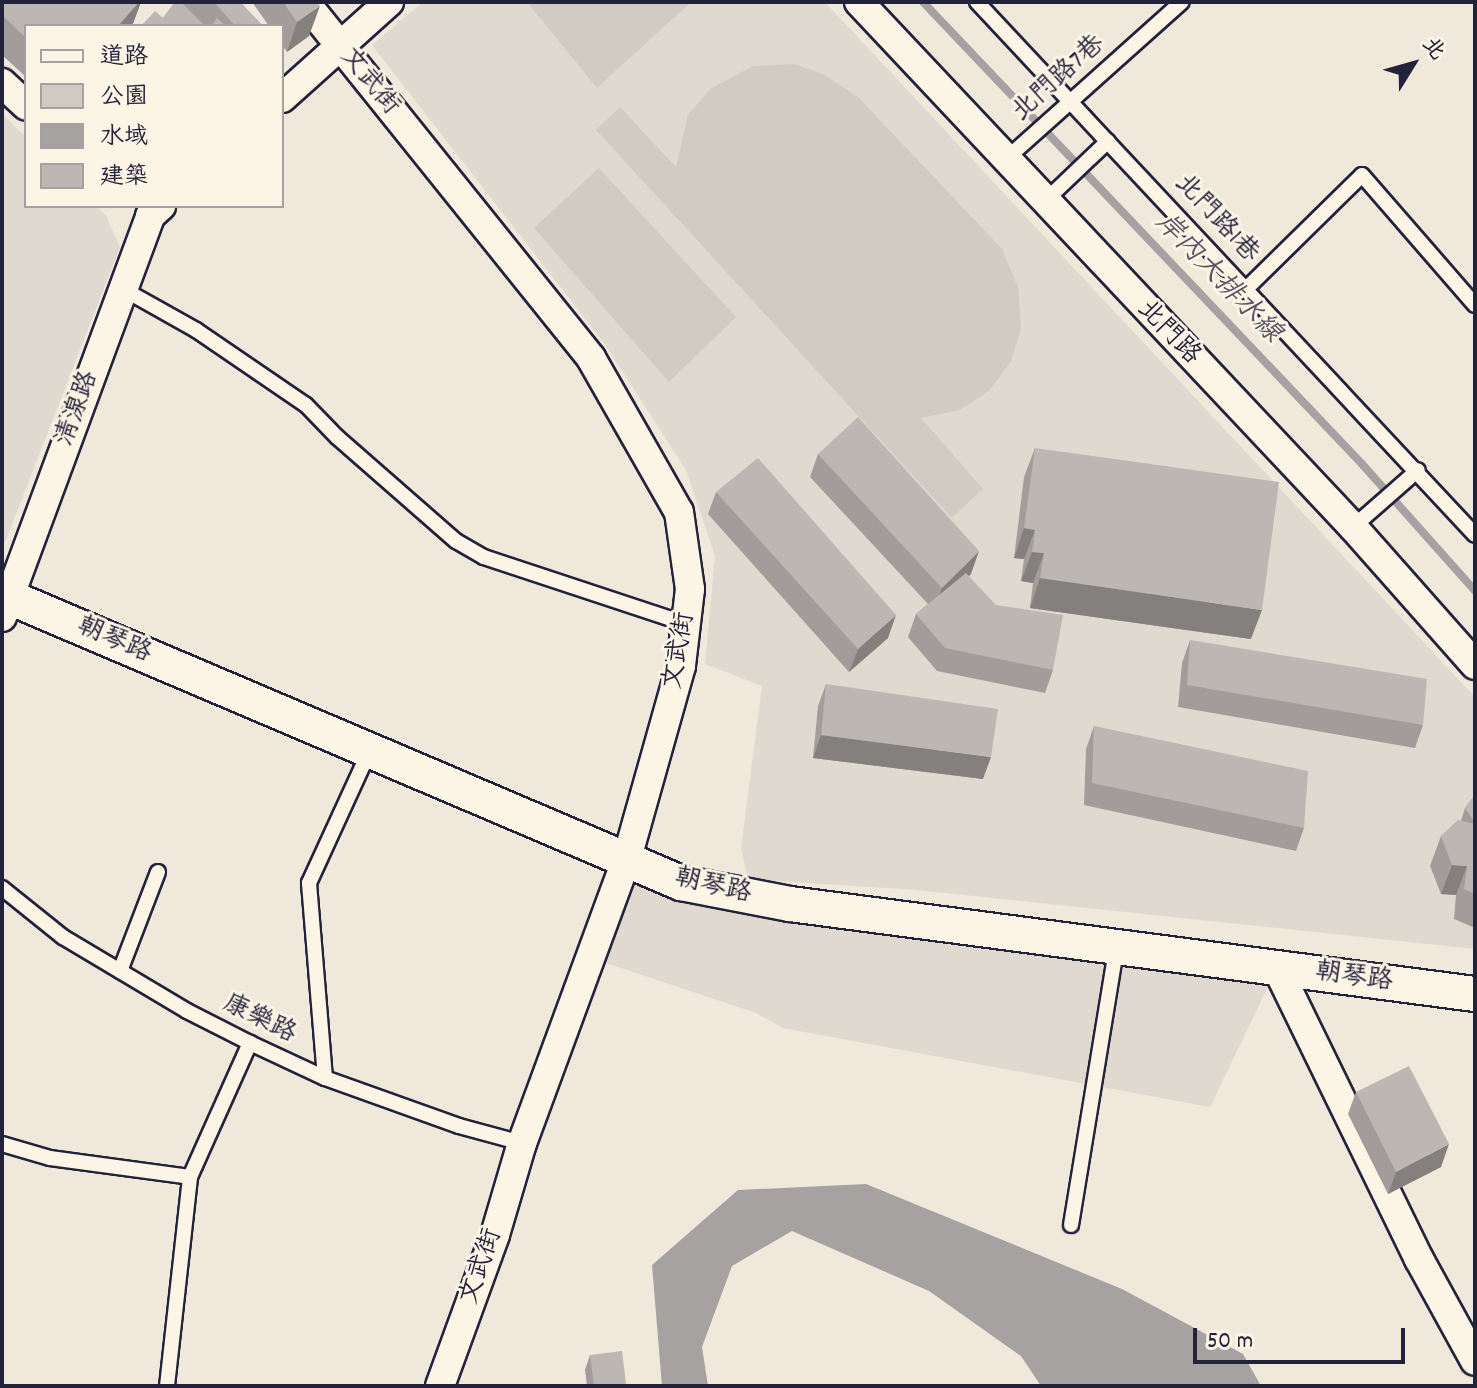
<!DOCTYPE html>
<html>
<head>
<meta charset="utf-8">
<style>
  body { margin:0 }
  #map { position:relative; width:1477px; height:1388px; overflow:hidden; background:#efe8db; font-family:Dekko,"LXGW WenKai TC",sans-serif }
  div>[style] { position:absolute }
  .built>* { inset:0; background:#e0d9cf }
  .green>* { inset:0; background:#d1cbc3 }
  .water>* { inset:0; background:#a6a2a2 }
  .stream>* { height:8px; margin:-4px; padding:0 4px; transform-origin:4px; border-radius:4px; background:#a6a2a2 }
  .roads { filter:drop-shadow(2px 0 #22223b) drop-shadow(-2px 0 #22223b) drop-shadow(0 2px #22223b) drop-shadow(0 -2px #22223b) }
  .service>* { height:14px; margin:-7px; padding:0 7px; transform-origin:7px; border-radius:7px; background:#fcf5e5 }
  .minor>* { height:28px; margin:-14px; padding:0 14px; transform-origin:14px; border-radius:14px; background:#fcf5e5 }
  .tertiary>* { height:34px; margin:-17px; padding:0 17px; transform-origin:17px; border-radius:17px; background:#fcf5e5 }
  .wall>* { inset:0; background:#a29d9a }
  .shaded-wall>* { inset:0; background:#84807d }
  .building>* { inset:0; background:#bcb7b3 }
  span { translate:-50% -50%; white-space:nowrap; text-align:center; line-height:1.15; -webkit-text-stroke:6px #fcf5e5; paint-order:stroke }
  .street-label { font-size:26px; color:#22223b }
  .water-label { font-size:28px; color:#575564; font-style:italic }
  .frame { position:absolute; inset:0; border:4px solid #22223b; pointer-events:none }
  .legend { position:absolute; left:24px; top:24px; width:260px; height:184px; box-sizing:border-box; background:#fcf5e5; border:2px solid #a5a1a1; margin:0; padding:10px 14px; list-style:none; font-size:24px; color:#22223b }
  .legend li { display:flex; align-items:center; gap:16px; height:40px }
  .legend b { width:40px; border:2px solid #a5a1a1 }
  .north { position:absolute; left:1373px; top:24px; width:80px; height:80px; -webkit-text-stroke:6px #fcf5e5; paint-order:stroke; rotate:53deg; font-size:22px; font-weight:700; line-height:32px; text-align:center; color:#22223b }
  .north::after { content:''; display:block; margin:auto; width:28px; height:36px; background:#22223b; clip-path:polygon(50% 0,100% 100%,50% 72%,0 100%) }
  .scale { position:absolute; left:1193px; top:1328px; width:212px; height:36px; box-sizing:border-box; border:4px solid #22223b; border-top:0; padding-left:10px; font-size:24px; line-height:28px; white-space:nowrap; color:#22223b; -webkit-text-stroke:6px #fcf5e5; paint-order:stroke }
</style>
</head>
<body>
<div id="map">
  <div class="built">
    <div style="clip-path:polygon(423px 2px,825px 2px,1475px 697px,1475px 949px,917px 890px,748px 879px,741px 848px,762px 686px,705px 664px,715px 556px,686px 470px,604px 343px,372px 45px)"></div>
    <div style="clip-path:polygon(2px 114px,26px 137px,26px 206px,96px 206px,106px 216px,120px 247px,2px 550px)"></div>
    <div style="clip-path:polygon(627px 858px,681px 883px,1277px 968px,1210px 1107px,783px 1028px,756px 1013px,591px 958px)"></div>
  </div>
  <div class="green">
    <div style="clip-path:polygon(527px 2px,691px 2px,597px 88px)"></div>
    <div style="clip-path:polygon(794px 64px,825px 75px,859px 98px,1002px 249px,1018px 287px,1021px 329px,1011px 361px,990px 390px,960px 410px,921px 418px,983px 489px,952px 518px,596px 130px,620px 107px,676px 167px,688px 115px,710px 89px,753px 66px)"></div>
    <div style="clip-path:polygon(599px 168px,736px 317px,669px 382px,534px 228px)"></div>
  </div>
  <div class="water">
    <div style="clip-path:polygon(866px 1184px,1122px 1289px,1243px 1354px,1261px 1386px,1041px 1386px,1021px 1356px,929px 1291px,792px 1231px,732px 1266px,702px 1347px,708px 1386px,662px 1386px,652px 1265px,738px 1190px)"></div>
  </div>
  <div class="stream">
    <div style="left:923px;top:2px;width:637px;rotate:46.46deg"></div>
    <div style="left:1362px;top:464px;width:170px;rotate:48.3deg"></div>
  </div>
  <div class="roads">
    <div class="service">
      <div style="left:977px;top:2px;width:729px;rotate:46.94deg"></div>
      <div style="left:1005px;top:160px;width:237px;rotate:-41.8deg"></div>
      <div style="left:1044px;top:202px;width:88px;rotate:-43.6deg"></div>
      <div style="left:1247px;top:288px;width:161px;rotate:-44.5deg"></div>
      <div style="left:1362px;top:175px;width:172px;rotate:49deg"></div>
      <div style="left:123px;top:289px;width:84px;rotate:29.3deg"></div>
      <div style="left:196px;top:330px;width:133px;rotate:34.3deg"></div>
      <div style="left:306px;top:405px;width:45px;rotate:45.9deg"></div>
      <div style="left:337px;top:437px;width:158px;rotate:41.2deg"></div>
      <div style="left:456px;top:541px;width:32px;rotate:30deg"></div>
      <div style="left:484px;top:557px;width:213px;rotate:18.3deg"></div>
      <div style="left:1353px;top:527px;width:86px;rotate:-41.2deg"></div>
      <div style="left:2px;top:888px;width:78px;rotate:38.8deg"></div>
      <div style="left:63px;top:937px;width:144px;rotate:30.8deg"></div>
      <div style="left:187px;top:1011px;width:71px;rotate:26.9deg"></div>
      <div style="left:250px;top:1043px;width:83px;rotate:25deg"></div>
      <div style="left:325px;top:1078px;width:142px;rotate:19.7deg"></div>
      <div style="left:459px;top:1126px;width:65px;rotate:15.1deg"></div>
      <div style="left:120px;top:971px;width:106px;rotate:-69deg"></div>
      <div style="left:325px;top:1078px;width:196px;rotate:-94.7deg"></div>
      <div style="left:309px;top:883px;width:144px;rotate:-65.4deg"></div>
      <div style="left:2px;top:1144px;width:50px;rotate:16.3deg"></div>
      <div style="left:50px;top:1158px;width:141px;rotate:7.7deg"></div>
      <div style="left:190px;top:1177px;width:147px;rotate:-65.9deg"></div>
      <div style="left:1071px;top:1225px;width:280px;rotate:-80.7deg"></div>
      <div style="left:167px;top:1386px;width:210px;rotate:-83.7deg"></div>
    </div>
    <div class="minor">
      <div style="left:305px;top:2px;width:457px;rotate:51.2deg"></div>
      <div style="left:591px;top:358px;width:177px;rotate:60.3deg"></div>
      <div style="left:679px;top:512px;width:78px;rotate:81.9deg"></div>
      <div style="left:690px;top:589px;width:78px;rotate:96.7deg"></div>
      <div style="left:681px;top:666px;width:199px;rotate:105.7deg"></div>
      <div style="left:627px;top:858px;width:304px;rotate:110.2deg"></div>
      <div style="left:522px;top:1143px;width:96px;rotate:106.4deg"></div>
      <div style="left:495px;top:1235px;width:161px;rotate:110deg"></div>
      <div style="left:859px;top:2px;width:721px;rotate:46.74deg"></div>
      <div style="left:1353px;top:527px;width:184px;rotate:48.5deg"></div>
      <div style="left:2px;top:83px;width:33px;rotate:43deg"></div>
      <div style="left:282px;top:98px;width:144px;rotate:-41.9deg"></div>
      <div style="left:2px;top:617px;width:427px;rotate:-69.7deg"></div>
      <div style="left:150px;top:216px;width:15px;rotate:-42deg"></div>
      <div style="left:1277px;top:968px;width:324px;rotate:64deg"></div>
      <div style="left:1419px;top:1259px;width:116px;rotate:61.2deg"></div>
    </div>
    <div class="tertiary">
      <div style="left:2px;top:594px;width:738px;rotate:23.06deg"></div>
      <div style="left:681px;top:883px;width:111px;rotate:10.9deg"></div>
      <div style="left:790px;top:904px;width:691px;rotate:7.49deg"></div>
    </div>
  </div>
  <div class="wall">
    <div style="clip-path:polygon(2px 2px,141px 2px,132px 26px,26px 26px,26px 77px,2px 55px)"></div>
    <div style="clip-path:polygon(175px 2px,240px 2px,263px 26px,141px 26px,163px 18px)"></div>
    <div style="clip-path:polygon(252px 2px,317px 2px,309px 36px,287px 52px,282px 45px,282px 26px,269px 26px)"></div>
    <div style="clip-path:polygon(1035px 448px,1251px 639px,1030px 608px,1033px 583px,1021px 581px,1024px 559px,1014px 558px,1024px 477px)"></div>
    <div style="clip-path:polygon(818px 454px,971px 574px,968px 576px,1053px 670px,1045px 693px,937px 671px,908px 637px,916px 614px,928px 604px,810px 477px)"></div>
    <div style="clip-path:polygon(716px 492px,888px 638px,849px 672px,708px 514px)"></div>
    <div style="clip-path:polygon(1190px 640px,1423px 725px,1415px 748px,1178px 707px,1182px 663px)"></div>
    <div style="clip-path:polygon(826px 684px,983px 779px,813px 758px,818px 706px)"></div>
    <div style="clip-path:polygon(1094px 726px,1304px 828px,1296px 851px,1084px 805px,1086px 749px)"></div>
    <div style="clip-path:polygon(1475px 795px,1475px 928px,1454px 919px,1456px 895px,1441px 894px,1430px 866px,1441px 836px,1461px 821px,1465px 808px)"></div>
    <div style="clip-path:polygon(1356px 1092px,1441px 1167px,1388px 1194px,1348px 1114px)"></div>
    <div style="clip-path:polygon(590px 1355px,625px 1386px,587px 1386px,585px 1370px)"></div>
  </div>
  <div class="shaded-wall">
    <div style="clip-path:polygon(139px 2px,141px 2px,132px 26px,118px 26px)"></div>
    <div style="clip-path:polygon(320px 6px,309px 36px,287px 52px,297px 22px)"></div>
    <div style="clip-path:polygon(1024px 528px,1035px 530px,1024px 559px,1014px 558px)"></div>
    <div style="clip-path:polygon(979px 551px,971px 574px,934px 610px,942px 588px)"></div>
    <div style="clip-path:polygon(1032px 552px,1044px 553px,1033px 583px,1021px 581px)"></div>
    <div style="clip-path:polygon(1040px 578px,1262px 610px,1251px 639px,1030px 608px)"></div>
    <div style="clip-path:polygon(896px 615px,888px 638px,849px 672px,858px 649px)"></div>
    <div style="clip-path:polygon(821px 735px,991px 757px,983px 779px,813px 758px)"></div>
    <div style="clip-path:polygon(1452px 865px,1467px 866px,1456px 895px,1441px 894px)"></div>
    <div style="clip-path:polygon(1449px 1144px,1441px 1167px,1388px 1194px,1396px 1172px)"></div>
  </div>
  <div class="building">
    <div style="clip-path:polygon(2px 2px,139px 2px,118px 26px,26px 26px,26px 38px,2px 15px)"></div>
    <div style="clip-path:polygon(175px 2px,181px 2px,205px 26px,141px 26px,155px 11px,163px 18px)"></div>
    <div style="clip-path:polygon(214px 2px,240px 2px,263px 26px,235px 26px)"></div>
    <div style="clip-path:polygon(283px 2px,317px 2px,320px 6px,297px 22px)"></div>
    <div style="clip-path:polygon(217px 18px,226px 26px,211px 26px)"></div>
    <div style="clip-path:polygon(858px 417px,979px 551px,942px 588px,818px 454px)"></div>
    <div style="clip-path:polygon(1035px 448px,1279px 482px,1262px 610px,1040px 578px,1044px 553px,1032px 552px,1035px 530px,1024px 528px)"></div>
    <div style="clip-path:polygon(758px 458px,896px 615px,858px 649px,716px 492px)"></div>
    <div style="clip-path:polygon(966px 573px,996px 605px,1063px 615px,1053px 670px,945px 648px,916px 614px)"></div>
    <div style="clip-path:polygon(1190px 640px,1427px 679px,1423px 725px,1187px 685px)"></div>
    <div style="clip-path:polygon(826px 684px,998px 709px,991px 757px,821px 735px)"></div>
    <div style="clip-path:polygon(1094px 726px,1308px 771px,1304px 828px,1092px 783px)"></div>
    <div style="clip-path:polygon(1475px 795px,1475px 823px,1465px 808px)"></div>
    <div style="clip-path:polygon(1458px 820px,1475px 824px,1475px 894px,1464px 889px,1467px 866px,1452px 865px,1441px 836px)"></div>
    <div style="clip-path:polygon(1409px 1066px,1449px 1144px,1396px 1172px,1356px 1092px)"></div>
    <div style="clip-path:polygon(622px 1351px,626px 1384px,594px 1386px,590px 1355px)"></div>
  </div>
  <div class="street-label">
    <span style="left:1059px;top:79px;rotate:-42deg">北門路7巷</span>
    <span style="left:369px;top:82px;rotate:51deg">文武街</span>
    <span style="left:1216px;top:219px;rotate:47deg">北門路1巷</span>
    <span style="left:1168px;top:333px;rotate:46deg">北門路</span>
    <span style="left:78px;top:409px;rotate:-70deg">清湶路</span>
    <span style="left:114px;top:641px;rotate:23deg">朝琴路</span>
    <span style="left:680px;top:651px;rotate:-80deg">文武街</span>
    <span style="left:713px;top:887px;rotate:13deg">朝琴路</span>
    <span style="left:1354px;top:978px;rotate:8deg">朝琴路</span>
    <span style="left:259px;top:1020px;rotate:26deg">康樂路</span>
    <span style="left:482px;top:1267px;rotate:-71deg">文武街</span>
  </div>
  <div class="water-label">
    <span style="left:1217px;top:279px;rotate:46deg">岸內大排水線</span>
  </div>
  <div class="frame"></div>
  <ul class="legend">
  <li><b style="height:10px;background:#fcf5e5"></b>道路</li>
  <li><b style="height:22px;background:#d1cbc3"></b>公園</li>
  <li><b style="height:22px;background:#a6a2a2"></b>水域</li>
  <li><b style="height:22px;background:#bcb7b3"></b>建築</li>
  </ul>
  <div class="north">北</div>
  <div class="scale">50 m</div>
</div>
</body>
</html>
